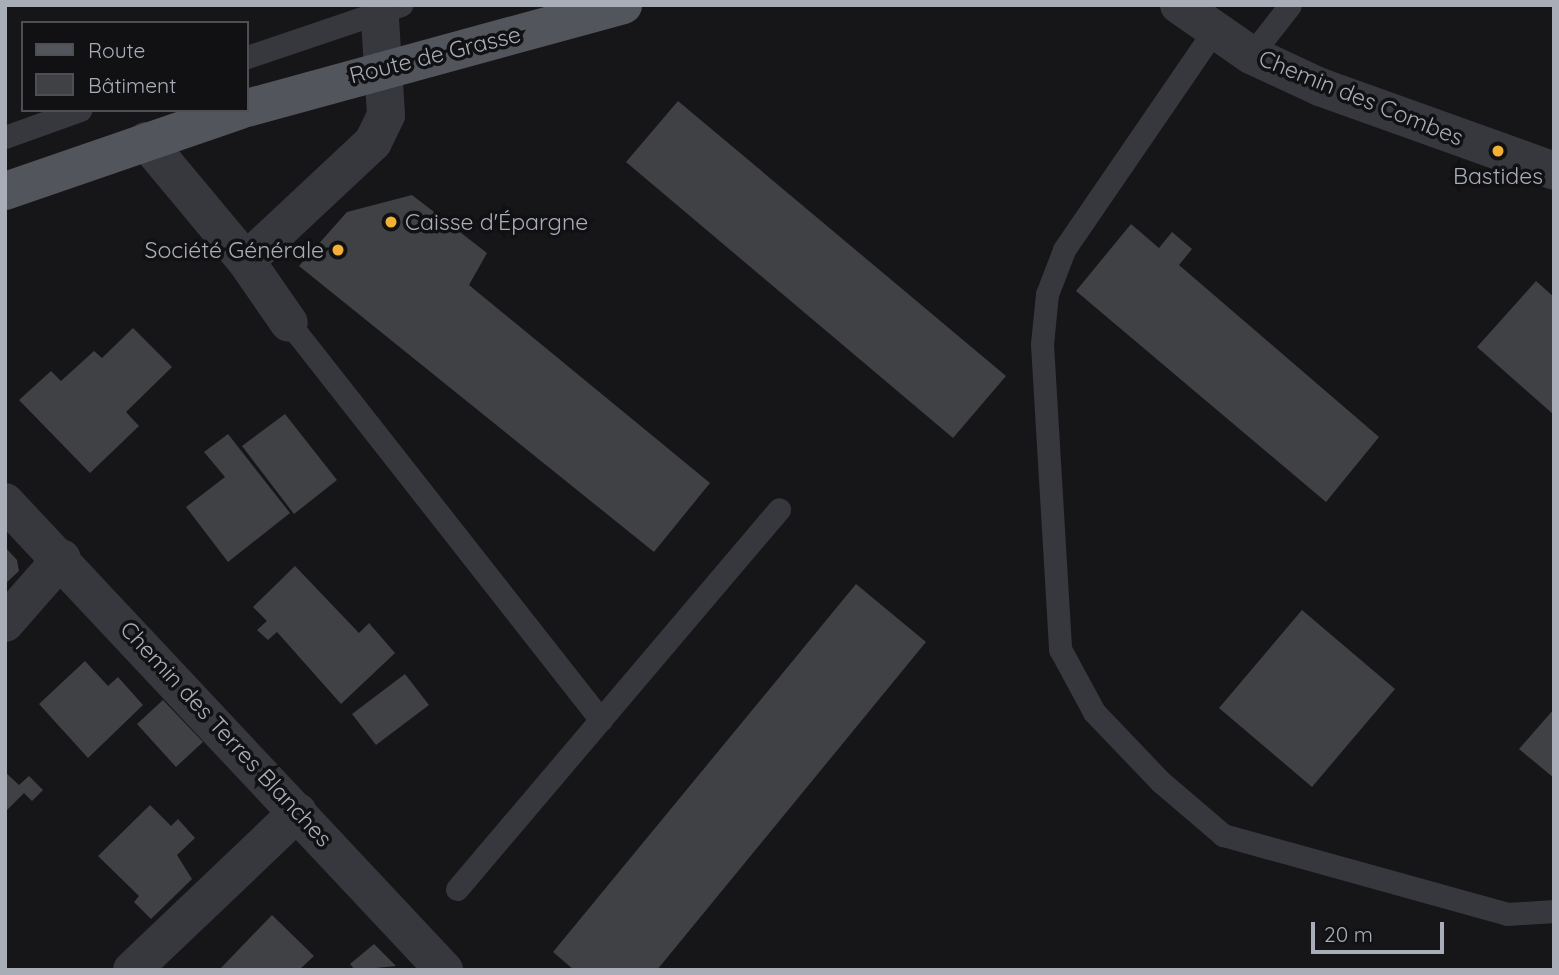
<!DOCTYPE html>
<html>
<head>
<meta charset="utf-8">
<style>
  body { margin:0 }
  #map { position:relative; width:1559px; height:975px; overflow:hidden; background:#161618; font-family:Quicksand,sans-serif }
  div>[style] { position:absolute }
  .building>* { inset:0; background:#404145 }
  .lane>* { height:23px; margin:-11.5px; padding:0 11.5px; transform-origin:11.5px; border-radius:11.5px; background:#37383d }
  .street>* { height:38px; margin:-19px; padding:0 19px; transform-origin:19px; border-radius:19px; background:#37383d }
  .primary>* { height:38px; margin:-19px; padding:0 19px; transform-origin:19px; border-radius:19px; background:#53555c }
  .dots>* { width:19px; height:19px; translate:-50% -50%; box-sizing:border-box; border:4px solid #111113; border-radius:50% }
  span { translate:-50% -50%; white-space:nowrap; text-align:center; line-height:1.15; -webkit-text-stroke:7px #111113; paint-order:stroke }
  .street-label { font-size:23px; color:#a8adb8 }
  .poi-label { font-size:23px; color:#a8adb8 }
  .left { translate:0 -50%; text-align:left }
  .right { translate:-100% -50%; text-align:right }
  .frame { position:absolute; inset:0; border:7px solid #a8adb8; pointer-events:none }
  .legend { position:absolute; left:21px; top:21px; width:228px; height:91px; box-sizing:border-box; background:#111113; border:2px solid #4d4f55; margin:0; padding:9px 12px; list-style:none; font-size:21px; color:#a8adb8 }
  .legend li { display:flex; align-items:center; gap:14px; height:35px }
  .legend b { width:35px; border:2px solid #4d4f55 }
  .scale { position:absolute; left:1311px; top:922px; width:133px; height:32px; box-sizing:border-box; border:4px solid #a8adb8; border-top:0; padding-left:9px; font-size:21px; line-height:24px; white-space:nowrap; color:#a8adb8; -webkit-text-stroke:5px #111113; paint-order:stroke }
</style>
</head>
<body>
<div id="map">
  <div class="building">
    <div style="clip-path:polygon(678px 101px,1006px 376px,953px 438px,626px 162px)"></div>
    <div style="clip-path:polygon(412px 195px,487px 253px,469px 285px,710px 483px,654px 552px,299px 266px,347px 212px)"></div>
    <div style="clip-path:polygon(1131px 224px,1159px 248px,1172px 232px,1192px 249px,1179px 265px,1379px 437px,1326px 502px,1076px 291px)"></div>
    <div style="clip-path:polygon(1536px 281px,1554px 297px,1554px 415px,1477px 347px)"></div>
    <div style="clip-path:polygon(133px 328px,172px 367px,126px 412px,139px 426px,90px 473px,19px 400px,51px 371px,61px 381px,94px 351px,102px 358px)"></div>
    <div style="clip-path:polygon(285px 414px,337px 480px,294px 514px,242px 446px)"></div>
    <div style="clip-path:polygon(228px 434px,290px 513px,228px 562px,186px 507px,225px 477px,204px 452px)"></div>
    <div style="clip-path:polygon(5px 547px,17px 560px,19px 571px,5px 584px)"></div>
    <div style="clip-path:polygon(295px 566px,359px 633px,369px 623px,395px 653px,341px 704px,277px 632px,268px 640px,257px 630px,267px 621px,253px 607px)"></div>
    <div style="clip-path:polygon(856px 584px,926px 642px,657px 970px,574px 970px,553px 952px)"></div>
    <div style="clip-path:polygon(1302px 610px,1395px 689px,1312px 787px,1219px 708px)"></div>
    <div style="clip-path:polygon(85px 661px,108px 686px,118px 677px,143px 705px,88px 758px,39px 704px)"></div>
    <div style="clip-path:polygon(405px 674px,429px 705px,376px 745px,352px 714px)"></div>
    <div style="clip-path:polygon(163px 700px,203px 742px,176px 767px,137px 724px)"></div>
    <div style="clip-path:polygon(1554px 709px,1554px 778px,1519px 749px)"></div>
    <div style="clip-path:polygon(5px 772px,19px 785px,29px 776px,43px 790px,32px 801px,24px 793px,5px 812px)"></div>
    <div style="clip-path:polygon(150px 805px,171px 826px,178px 819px,195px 838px,177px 855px,192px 879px,151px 919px,134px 902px,139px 896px,98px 856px)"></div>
    <div style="clip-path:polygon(272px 915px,314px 956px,299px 970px,219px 970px)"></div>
    <div style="clip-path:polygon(374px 944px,396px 966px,355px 970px,350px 964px)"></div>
  </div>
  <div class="lane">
    <div style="left:1213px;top:32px;width:264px;rotate:124.4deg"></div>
    <div style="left:1064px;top:250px;width:47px;rotate:111.1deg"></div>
    <div style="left:1047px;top:294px;width:50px;rotate:95.7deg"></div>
    <div style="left:1042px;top:344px;width:306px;rotate:86.6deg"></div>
    <div style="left:1060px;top:649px;width:72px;rotate:61.6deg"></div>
    <div style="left:1094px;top:712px;width:97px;rotate:46.3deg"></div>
    <div style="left:1161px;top:782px;width:82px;rotate:40.5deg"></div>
    <div style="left:1223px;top:835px;width:295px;rotate:15.5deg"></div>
    <div style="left:1507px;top:914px;width:47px;rotate:-3.7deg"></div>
    <div style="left:1251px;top:55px;width:63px;rotate:-52deg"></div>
    <div style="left:247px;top:57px;width:163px;rotate:-18.7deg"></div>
    <div style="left:5px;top:137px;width:80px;rotate:-19.8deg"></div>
    <div style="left:289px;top:323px;width:505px;rotate:51.84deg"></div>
    <div style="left:457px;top:889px;width:498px;rotate:-49.7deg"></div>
  </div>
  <div class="street">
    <div style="left:1179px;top:5px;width:88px;rotate:34.8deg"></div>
    <div style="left:1251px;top:55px;width:76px;rotate:24.9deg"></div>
    <div style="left:1320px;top:87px;width:249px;rotate:19.7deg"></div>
    <div style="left:146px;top:141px;width:156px;rotate:50.2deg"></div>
    <div style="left:246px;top:261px;width:75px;rotate:55.3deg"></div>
    <div style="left:246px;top:261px;width:174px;rotate:-43.1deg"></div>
    <div style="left:373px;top:142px;width:30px;rotate:-64deg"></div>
    <div style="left:386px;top:115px;width:110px;rotate:-93.6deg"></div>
    <div style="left:5px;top:502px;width:642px;rotate:46.83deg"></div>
    <div style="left:5px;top:623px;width:86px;rotate:-48.8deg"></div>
    <div style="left:132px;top:970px;width:229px;rotate:-43.6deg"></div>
  </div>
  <div class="primary">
    <div style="left:247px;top:108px;width:390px;rotate:-15.3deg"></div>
    <div style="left:5px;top:191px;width:249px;rotate:-19deg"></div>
  </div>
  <div class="dots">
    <div style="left:1498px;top:151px;background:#f2b134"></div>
    <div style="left:391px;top:222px;background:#f2b134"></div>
    <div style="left:338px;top:250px;background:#f2b134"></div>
  </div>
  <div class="street-label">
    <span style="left:435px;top:55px;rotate:-14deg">Route de Grasse</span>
    <span style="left:1361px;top:98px;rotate:22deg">Chemin des Combes</span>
    <span style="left:226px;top:734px;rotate:47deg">Chemin des Terres Blanches</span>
  </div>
  <div class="poi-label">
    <span style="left:1498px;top:176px">Bastides</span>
    <span class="left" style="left:405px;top:222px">Caisse d'Épargne</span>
    <span class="right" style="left:324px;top:250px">Société Générale</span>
  </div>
  <div class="frame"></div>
  <ul class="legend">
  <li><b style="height:9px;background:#53555c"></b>Route</li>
  <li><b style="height:19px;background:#404145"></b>Bâtiment</li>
  </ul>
  <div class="scale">20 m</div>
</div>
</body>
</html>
